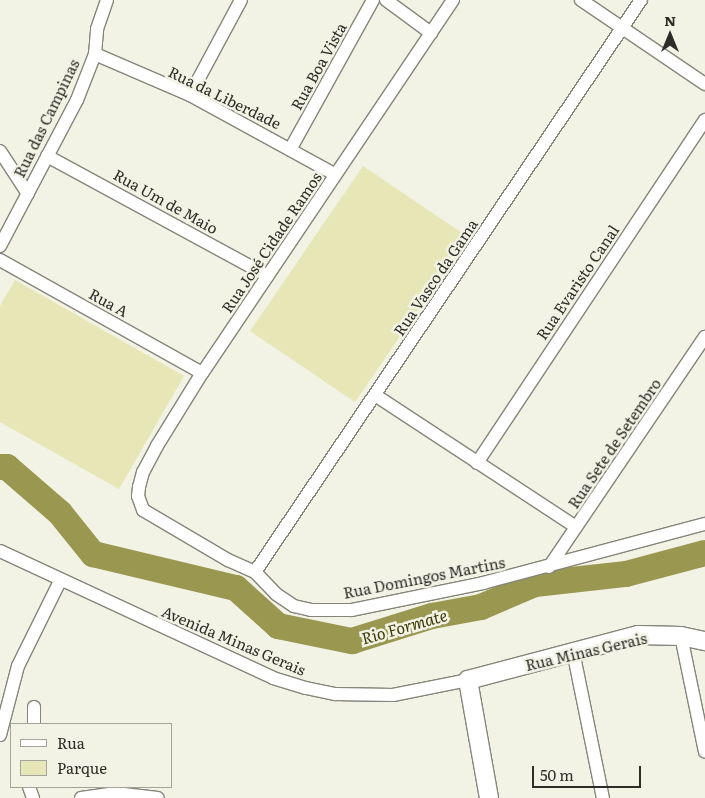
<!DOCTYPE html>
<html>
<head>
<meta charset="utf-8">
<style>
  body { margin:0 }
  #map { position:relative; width:705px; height:798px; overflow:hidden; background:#f2f2e5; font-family:Literata,serif }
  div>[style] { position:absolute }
  .green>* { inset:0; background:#e7e6b7 }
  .river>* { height:26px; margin:-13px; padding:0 13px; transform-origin:13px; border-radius:13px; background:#9a9750 }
  .roads { filter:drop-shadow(1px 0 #858579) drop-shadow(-1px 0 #858579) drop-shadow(0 1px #858579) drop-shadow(0 -1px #858579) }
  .street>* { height:12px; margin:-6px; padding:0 6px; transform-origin:6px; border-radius:6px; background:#fff }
  .secondary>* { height:18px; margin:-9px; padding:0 9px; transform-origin:9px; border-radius:9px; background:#fff }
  span { translate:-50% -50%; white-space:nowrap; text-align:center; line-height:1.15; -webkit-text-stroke:5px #f2f2e5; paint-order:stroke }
  .street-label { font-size:15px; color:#2d2d28 }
  .water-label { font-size:16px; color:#3b3800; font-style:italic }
  .legend { position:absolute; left:10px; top:723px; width:162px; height:65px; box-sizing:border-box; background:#f2f2e5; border:1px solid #a3a399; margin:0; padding:6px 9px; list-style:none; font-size:15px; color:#2d2d28 }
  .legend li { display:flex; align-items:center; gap:10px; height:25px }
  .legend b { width:25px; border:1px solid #a3a399 }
  .north { position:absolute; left:645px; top:10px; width:50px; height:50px; -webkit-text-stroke:4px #f2f2e5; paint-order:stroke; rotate:0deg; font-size:14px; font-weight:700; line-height:20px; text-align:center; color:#2d2d28 }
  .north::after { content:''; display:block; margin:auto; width:18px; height:22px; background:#2d2d28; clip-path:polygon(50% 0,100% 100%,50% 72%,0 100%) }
  .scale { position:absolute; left:532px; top:766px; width:109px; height:22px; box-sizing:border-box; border:2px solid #2d2d28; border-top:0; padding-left:6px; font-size:15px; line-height:18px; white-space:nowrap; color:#2d2d28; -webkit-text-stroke:4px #f2f2e5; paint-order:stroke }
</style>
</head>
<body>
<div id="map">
  <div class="green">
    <div style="clip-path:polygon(363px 166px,468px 237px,355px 402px,250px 331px)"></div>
    <div style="clip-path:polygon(15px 280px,184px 376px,119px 489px,0 422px,0 306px)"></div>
  </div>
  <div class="river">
    <div style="left:0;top:467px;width:7px"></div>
    <div style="left:7px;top:467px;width:70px;rotate:41deg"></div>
    <div style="left:60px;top:513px;width:53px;rotate:51.2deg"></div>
    <div style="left:93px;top:554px;width:147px;rotate:13.4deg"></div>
    <div style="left:236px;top:588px;width:57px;rotate:42.1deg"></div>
    <div style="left:278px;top:626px;width:76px;rotate:11.5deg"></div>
    <div style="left:352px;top:641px;width:84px;rotate:-17.4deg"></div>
    <div style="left:432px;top:616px;width:50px;rotate:-10.4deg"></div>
    <div style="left:481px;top:607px;width:59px;rotate:-23.1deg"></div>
    <div style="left:535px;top:584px;width:92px;rotate:-6.3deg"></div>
    <div style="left:626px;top:574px;width:82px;rotate:-14.9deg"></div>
  </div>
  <div class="roads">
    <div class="street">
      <div style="left:386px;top:0;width:56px;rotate:36.3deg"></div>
      <div style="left:453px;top:0;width:450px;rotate:123.9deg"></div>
      <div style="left:202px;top:373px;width:86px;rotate:121.7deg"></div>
      <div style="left:157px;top:446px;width:30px;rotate:118deg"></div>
      <div style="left:143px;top:472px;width:16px;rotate:105deg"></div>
      <div style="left:139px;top:487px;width:9px;rotate:96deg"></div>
      <div style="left:138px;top:496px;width:15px;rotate:70deg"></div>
      <div style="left:143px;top:510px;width:99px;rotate:30.5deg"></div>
      <div style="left:228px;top:560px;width:30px;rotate:24deg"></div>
      <div style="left:255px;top:572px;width:30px;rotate:46deg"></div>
      <div style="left:276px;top:594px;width:22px;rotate:34deg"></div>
      <div style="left:294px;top:606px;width:17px;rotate:13deg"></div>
      <div style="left:311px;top:610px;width:41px"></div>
      <div style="left:352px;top:610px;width:134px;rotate:-11.6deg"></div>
      <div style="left:483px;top:583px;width:230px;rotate:-14.9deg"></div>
      <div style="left:581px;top:0;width:150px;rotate:34.1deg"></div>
      <div style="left:95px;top:54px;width:103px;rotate:23.3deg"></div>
      <div style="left:190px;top:95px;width:166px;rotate:28.7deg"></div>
      <div style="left:190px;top:95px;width:108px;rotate:-61.8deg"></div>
      <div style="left:291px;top:148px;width:169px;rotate:-61deg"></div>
      <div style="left:0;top:151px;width:51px;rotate:56.9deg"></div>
      <div style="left:47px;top:156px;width:251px;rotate:28.5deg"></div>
      <div style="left:0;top:246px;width:165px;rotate:-62.2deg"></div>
      <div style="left:77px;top:100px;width:49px;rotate:-68.6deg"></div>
      <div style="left:95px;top:54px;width:25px;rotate:-85deg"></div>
      <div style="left:97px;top:29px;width:31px;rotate:-71deg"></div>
      <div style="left:0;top:260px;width:231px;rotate:29.2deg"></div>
      <div style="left:375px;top:395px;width:240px;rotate:33.3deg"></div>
      <div style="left:477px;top:463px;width:412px;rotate:-56.4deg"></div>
      <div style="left:0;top:551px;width:301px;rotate:24.9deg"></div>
      <div style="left:273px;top:678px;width:34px;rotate:17deg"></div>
      <div style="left:306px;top:688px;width:30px;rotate:12deg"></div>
      <div style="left:335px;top:694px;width:58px;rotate:1deg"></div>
      <div style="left:393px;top:695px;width:76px;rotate:-11.3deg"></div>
      <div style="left:549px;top:567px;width:278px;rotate:-55.9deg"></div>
      <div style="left:255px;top:572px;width:690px;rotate:-55.99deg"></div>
      <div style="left:681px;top:636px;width:118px;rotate:78.3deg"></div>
      <div style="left:573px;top:651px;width:150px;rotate:78.5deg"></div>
      <div style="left:34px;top:724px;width:17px;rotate:-90deg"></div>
      <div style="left:0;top:735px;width:71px;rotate:-75.4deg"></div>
      <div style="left:18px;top:666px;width:95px;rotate:-63.7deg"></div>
      <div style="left:29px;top:787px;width:12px;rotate:70deg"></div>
      <div style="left:81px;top:798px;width:34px;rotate:-8deg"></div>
      <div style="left:115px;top:793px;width:43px;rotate:6.6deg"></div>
    </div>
    <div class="secondary">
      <div style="left:489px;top:798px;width:120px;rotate:-100.1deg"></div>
      <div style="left:468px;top:680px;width:176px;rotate:-14.8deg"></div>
      <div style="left:638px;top:635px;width:43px;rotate:1.3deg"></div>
      <div style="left:681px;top:636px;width:25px;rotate:12deg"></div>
    </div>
  </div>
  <div class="street-label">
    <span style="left:318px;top:66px;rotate:-61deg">Rua Boa Vista</span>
    <span style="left:225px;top:97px;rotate:26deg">Rua da Liberdade</span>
    <span style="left:46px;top:118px;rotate:-64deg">Rua das Campinas</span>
    <span style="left:166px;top:201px;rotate:29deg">Rua Um de Maio</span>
    <span style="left:271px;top:242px;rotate:-56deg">Rua José Cidade Ramos</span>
    <span style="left:435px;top:277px;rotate:-56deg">Rua Vasco da Gama</span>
    <span style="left:577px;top:282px;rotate:-56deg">Rua Evaristo Canal</span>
    <span style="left:109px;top:302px;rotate:29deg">Rua A</span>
    <span style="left:614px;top:443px;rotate:-56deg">Rua Sete de Setembro</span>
    <span style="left:424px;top:577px;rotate:-11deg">Rua Domingos Martins</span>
    <span style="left:234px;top:640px;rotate:23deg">Avenida Minas Gerais</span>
    <span style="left:586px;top:651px;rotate:-13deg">Rua Minas Gerais</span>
  </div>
  <div class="water-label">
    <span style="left:404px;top:626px;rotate:-16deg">Rio Formate</span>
  </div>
  <ul class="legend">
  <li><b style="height:6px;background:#fff"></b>Rua</li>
  <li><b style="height:14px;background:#e7e6b7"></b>Parque</li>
  </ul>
  <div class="north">N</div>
  <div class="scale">50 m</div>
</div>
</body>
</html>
